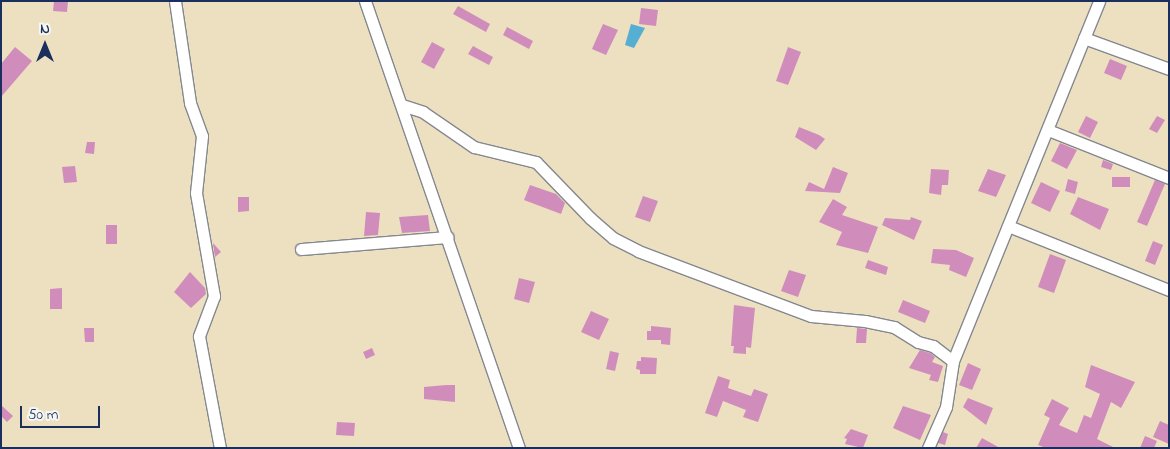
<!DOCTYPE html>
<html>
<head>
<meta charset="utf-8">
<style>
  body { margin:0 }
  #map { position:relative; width:1170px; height:449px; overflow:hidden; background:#ece0c0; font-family:"Indie Flower",sans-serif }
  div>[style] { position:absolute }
  .water>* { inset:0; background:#56aed3 }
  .building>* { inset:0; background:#d08dbb }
  .roads { filter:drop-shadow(1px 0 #84888f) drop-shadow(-1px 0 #84888f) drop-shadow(0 1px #84888f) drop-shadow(0 -1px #84888f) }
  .minor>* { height:11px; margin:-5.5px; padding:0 5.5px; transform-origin:5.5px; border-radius:5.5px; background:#fff }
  span { translate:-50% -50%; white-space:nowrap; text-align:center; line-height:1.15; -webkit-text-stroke:4px #f6f6f2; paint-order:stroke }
  .frame { position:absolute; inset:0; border:2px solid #1b2f5e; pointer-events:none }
  .north { position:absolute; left:20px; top:20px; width:50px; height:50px; -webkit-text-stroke:4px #f6f6f2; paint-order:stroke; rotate:0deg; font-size:14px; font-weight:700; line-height:20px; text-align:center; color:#1b2f5e }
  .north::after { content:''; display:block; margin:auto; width:18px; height:22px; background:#1b2f5e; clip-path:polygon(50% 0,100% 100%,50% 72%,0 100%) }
  .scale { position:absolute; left:20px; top:406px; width:80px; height:22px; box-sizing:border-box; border:2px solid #1b2f5e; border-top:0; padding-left:6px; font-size:15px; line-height:18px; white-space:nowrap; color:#1b2f5e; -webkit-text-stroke:4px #f6f6f2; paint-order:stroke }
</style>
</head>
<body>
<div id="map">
  <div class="water">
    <div style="clip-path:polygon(631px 24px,645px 28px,634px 48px,625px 45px)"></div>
  </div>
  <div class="building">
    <div style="clip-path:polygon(54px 1px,68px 1px,67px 12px,53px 11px)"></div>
    <div style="clip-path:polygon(458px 6px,490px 24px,486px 32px,453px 14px)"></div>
    <div style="clip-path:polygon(641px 8px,658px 10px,656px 26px,639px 24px)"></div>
    <div style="clip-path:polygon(603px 24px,618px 30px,606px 55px,592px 49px)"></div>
    <div style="clip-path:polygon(507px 27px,533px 41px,529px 49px,503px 35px)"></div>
    <div style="clip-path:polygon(432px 42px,445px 49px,434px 69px,421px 62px)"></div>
    <div style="clip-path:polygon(473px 46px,493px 57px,489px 65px,468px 54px)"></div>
    <div style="clip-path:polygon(15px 47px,32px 61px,1px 97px,1px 64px)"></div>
    <div style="clip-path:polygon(788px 47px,801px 52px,788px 85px,776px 81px)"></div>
    <div style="clip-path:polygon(1110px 59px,1127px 66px,1121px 80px,1104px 73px)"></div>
    <div style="clip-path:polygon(1086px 116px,1098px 122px,1090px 138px,1078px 132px)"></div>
    <div style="clip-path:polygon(1157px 116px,1165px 120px,1157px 133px,1149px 129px)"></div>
    <div style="clip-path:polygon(799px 127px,819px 135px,825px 139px,816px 150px,795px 137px)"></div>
    <div style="clip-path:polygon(87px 142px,95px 142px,94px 154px,85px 153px)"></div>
    <div style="clip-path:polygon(1060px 143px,1077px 150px,1067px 169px,1051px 161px)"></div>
    <div style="clip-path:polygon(1103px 160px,1113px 164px,1111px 170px,1101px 167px)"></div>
    <div style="clip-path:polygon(75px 166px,77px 182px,64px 183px,62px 167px)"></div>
    <div style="clip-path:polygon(833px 167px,848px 173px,840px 193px,805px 191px,809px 182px,824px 189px)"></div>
    <div style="clip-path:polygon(931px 169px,949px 170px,948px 185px,942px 185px,941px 195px,929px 193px)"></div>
    <div style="clip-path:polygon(988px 169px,1006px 175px,996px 197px,978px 191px)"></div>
    <div style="clip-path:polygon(1112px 177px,1130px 177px,1130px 187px,1112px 187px)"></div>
    <div style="clip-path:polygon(1068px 179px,1078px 182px,1075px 194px,1065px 191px)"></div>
    <div style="clip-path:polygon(1155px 180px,1165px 184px,1147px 226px,1137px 222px)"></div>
    <div style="clip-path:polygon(1041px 182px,1060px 191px,1050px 212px,1031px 203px)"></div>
    <div style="clip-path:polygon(530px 185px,556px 194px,565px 203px,561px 214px,524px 200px)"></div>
    <div style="clip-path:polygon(643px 196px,658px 201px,650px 222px,635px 217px)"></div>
    <div style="clip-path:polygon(238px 197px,249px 197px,249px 211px,238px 212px)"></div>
    <div style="clip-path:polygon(1078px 197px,1109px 209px,1100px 230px,1070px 214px)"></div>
    <div style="clip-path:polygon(833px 199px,847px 207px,842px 215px,878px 227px,868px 253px,836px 245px,842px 232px,819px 222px)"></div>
    <div style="clip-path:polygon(366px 212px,380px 213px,378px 235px,364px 236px)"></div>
    <div style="clip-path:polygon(428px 215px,430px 231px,402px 233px,399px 217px)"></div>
    <div style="clip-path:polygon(911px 217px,922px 221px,914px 240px,882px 225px,885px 218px,910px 220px)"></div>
    <div style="clip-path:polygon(106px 225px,117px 225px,117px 244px,106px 244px)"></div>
    <div style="clip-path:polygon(1153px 241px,1163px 245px,1155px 265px,1145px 261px)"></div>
    <div style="clip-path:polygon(213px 243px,221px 252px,215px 257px,213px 244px)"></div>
    <div style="clip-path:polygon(933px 249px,956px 250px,974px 258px,966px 277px,949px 270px,950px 265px,931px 263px)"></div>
    <div style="clip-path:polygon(1050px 254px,1066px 260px,1054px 293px,1038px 287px)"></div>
    <div style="clip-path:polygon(868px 260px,888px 267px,886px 275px,865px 268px)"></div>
    <div style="clip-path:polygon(789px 270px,806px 275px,798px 297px,781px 291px)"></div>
    <div style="clip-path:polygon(190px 272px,205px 288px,206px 294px,191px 308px,174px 292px)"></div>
    <div style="clip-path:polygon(519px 278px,535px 282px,529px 303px,514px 299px)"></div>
    <div style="clip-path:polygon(62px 288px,62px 309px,50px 309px,50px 289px)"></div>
    <div style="clip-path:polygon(903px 300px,930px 311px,925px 323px,898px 312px)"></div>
    <div style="clip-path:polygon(734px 305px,755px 308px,751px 348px,746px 347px,746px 354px,733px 353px,734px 346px,731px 346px)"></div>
    <div style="clip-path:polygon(591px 311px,609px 319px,599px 340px,581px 332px)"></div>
    <div style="clip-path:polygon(651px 326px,671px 328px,670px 345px,661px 344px,661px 340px,647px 340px,647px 331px,651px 331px)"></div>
    <div style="clip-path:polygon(84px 328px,94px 328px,94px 342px,85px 342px)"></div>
    <div style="clip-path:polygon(857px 328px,867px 329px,866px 343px,856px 343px)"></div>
    <div style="clip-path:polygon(372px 348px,375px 355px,366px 359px,363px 352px)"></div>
    <div style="clip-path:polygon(920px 350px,930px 353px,935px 357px,932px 362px,943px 366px,938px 382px,929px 380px,931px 375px,909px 368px)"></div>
    <div style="clip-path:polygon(610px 351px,619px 353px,615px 371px,606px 369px)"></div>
    <div style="clip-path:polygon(641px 357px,657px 358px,656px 374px,640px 374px,640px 370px,636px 369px,637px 361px,641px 361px)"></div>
    <div style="clip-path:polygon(968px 363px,981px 369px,972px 390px,959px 385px)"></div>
    <div style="clip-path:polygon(1091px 365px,1135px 382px,1121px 408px,1111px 402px,1097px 439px,1115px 448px,1046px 448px,1038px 445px,1050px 418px,1044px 415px,1052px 399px,1069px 408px,1059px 425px,1077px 433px,1084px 415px,1091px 418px,1100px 394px,1085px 387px)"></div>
    <div style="clip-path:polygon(718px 376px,730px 380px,728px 388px,751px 396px,754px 389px,768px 394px,758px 422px,743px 417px,746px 410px,723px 401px,717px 417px,705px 413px)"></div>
    <div style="clip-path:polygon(446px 385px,455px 385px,455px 402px,424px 399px,424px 387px)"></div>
    <div style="clip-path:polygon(968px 398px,993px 408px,986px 425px,963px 407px)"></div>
    <div style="clip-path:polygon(1px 405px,13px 416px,7px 422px,1px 416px)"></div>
    <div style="clip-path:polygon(903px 406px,931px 415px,920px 440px,893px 428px)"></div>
    <div style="clip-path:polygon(1160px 421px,1169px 425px,1169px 444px,1153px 437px)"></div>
    <div style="clip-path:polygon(337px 422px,355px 423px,354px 436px,336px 435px)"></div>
    <div style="clip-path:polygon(851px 429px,868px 435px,863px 448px,845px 444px,847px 439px,844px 438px)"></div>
    <div style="clip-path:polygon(943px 432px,948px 434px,945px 445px,938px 443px)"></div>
    <div style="clip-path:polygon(1145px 436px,1157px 441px,1154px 448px,1140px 448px)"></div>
    <div style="clip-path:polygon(982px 438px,1000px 448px,976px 448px)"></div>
  </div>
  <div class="roads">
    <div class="minor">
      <div style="left:175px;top:1px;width:103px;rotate:81.6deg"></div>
      <div style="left:190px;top:103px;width:35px;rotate:70deg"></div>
      <div style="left:202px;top:136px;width:57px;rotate:96deg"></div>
      <div style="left:196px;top:193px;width:105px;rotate:80.1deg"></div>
      <div style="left:214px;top:296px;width:43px;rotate:110.6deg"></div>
      <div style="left:199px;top:336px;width:114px;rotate:79.4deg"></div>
      <div style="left:365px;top:1px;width:473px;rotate:71deg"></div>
      <div style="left:1084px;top:38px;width:90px;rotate:20deg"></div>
      <div style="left:402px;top:105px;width:22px;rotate:18deg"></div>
      <div style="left:423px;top:112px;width:62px;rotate:34.5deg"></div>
      <div style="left:474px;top:147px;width:64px;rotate:13.6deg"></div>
      <div style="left:536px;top:162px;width:78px;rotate:46deg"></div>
      <div style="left:590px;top:218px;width:30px;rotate:41deg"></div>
      <div style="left:613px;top:238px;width:28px;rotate:27deg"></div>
      <div style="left:638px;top:251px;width:185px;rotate:20.6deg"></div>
      <div style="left:811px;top:316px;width:54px;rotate:5.3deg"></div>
      <div style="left:865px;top:321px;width:30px;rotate:12deg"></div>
      <div style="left:894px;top:327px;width:28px;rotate:32deg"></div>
      <div style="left:918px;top:342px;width:16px;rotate:15deg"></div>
      <div style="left:933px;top:346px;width:25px;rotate:37deg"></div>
      <div style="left:1048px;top:130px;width:130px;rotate:21.6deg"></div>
      <div style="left:1008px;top:226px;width:173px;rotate:21.7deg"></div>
      <div style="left:301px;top:249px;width:147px;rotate:-4.7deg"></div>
      <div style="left:928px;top:448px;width:45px;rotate:-66.3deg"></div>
      <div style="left:946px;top:407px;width:47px;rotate:-81.3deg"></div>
      <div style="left:953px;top:361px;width:388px;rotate:-67.9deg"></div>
    </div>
  </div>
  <div class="frame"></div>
  <div class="north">N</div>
  <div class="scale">50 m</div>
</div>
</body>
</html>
